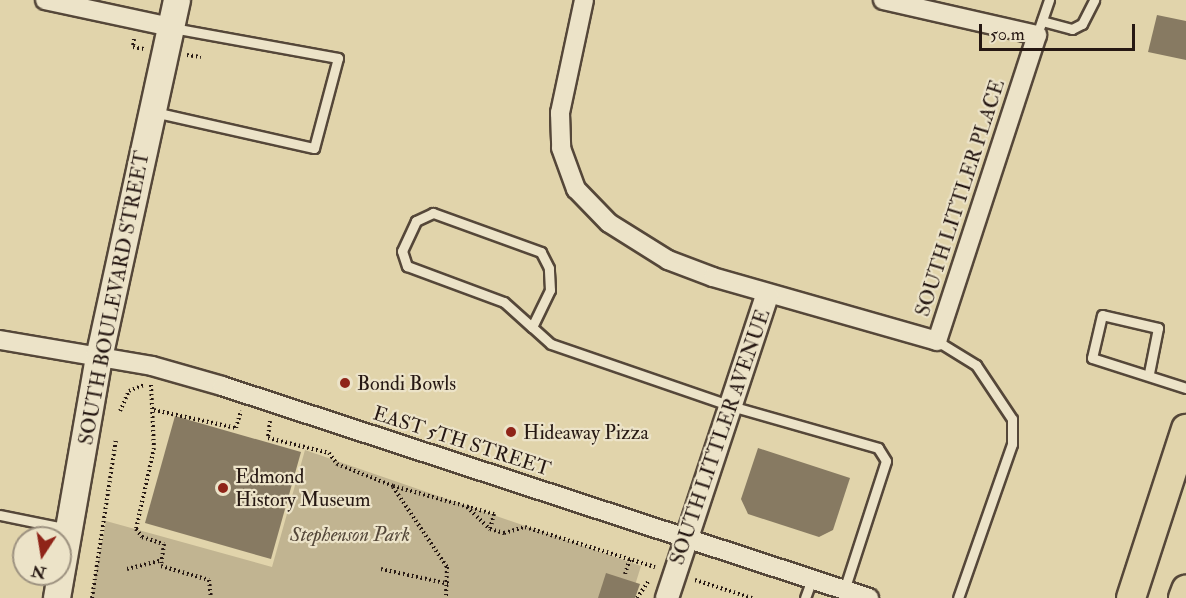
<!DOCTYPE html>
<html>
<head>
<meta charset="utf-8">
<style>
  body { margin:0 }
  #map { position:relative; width:1186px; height:598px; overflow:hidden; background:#e1d4ab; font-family:"IM FELL Double Pica",serif }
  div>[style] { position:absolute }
  .green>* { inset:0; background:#c1b491 }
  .building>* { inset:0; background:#877a62 }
  .path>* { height:4px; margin-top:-2px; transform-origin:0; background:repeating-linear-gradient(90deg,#261813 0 1.5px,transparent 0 4.5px) }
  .roads { filter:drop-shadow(2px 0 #554739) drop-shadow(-2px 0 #554739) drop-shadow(0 2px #554739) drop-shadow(0 -2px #554739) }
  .service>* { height:9px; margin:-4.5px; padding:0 4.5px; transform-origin:4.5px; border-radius:4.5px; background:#ece3c8 }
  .minor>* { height:18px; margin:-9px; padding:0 9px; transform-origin:9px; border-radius:9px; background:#ece3c8 }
  .tertiary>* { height:22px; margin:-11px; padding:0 11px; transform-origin:11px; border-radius:11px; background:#ece3c8 }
  .secondary>* { height:26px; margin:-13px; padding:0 13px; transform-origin:13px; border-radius:13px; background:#ece3c8 }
  .primary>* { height:28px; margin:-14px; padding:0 14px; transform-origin:14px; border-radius:14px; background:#e1d4ab }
  .dots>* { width:16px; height:16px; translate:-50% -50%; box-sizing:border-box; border:3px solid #ece3c8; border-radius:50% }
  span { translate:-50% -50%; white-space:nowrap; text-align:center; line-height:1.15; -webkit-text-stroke:4.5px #ece3c8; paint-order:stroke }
  .street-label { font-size:20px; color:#261813 }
  .poi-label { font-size:20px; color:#261813 }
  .left { translate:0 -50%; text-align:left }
  .park-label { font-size:20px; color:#544739; font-style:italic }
  .north { position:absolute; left:12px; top:526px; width:60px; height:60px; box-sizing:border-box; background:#ece3c8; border:2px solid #9d9280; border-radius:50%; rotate:192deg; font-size:16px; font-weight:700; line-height:24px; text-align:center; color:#261813 }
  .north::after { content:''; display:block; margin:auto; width:21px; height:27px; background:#8f2418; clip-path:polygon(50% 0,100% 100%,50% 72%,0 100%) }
  .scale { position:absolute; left:979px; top:24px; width:156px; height:27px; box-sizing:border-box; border:3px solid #261813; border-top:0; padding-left:8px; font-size:18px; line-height:21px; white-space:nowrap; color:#261813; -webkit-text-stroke:4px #ece3c8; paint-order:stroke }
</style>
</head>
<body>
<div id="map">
  <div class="green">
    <div style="clip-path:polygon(305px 450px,641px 566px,631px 598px,91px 598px,106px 521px,272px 567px)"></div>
  </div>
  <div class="building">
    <div style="clip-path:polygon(1157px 15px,1186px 21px,1186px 60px,1148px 52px)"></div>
    <div style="clip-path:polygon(175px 416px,301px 452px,271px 559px,145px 523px)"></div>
    <div style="clip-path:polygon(758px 448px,850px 478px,833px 530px,819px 537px,748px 514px,741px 499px)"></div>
    <div style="clip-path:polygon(606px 573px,640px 584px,635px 598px,598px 598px)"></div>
  </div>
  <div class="path">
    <div style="left:134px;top:39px;width:8px;rotate:97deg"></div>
    <div style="left:133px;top:47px;width:11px;rotate:10deg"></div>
    <div style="left:187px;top:55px;width:14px;rotate:8deg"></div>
    <div style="left:151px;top:385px;width:63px;rotate:87.3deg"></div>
    <div style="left:154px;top:448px;width:83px;rotate:102.5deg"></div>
    <div style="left:136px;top:529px;width:10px;rotate:53deg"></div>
    <div style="left:142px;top:537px;width:23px;rotate:18deg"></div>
    <div style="left:164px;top:544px;width:22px;rotate:98deg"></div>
    <div style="left:161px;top:566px;width:50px;rotate:16.3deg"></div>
    <div style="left:209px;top:580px;width:18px;rotate:84deg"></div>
    <div style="left:154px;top:410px;width:84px;rotate:12.4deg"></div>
    <div style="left:236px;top:428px;width:18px;rotate:-74deg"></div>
    <div style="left:120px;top:411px;width:22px;rotate:-66deg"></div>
    <div style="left:129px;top:391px;width:16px;rotate:-22deg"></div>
    <div style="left:270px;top:421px;width:17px;rotate:97deg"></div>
    <div style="left:268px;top:438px;width:63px;rotate:13.8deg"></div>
    <div style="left:329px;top:453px;width:14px;rotate:54deg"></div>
    <div style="left:337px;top:464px;width:60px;rotate:21.4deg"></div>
    <div style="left:393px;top:486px;width:105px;rotate:15.5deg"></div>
    <div style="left:494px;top:514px;width:16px;rotate:105deg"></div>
    <div style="left:490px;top:529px;width:15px;rotate:16deg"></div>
    <div style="left:504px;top:533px;width:22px;rotate:-16deg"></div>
    <div style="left:525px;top:527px;width:136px;rotate:17.1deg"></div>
    <div style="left:393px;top:487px;width:97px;rotate:56deg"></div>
    <div style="left:447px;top:567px;width:31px;rotate:92deg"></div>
    <div style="left:467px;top:507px;width:32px;rotate:44deg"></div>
    <div style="left:127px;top:569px;width:36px;rotate:-14deg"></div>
    <div style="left:381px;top:569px;width:70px;rotate:12.4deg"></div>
    <div style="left:625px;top:574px;width:16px;rotate:-72deg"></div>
    <div style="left:695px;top:580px;width:60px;rotate:17.5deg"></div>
    <div style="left:92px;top:598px;width:161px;rotate:-81.4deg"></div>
    <div style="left:637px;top:598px;width:22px;rotate:-56deg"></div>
  </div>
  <div class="roads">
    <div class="service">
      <div style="left:1042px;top:21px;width:31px;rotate:15deg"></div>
      <div style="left:1072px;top:29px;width:11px;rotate:-27deg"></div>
      <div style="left:1082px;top:24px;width:27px;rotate:-63deg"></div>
      <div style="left:1040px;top:26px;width:28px;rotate:-71deg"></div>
      <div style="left:154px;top:112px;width:164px;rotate:12.7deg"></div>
      <div style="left:314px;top:148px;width:93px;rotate:-75.1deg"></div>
      <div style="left:338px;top:58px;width:168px;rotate:-169.7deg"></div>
      <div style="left:532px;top:327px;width:41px;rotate:-64.1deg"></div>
      <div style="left:550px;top:290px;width:22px;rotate:-93deg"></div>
      <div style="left:549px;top:268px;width:18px;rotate:-117deg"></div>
      <div style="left:541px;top:252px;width:115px;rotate:-160.1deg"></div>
      <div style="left:433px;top:213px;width:19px;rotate:155deg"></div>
      <div style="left:416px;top:221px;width:33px;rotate:115deg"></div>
      <div style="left:402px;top:251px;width:16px;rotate:72deg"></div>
      <div style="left:407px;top:266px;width:103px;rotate:20.4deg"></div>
      <div style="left:504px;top:302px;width:38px;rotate:42deg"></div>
      <div style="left:532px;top:327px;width:25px;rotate:42deg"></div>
      <div style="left:551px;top:344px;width:190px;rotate:19deg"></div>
      <div style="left:731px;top:406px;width:153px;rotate:15.9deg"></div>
      <div style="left:878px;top:448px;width:15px;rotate:58deg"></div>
      <div style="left:886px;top:461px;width:136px;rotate:108deg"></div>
      <div style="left:937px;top:341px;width:46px;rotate:31.6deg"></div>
      <div style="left:976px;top:365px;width:65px;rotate:56.3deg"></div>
      <div style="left:1012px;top:419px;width:25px;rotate:90deg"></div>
      <div style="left:1012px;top:444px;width:163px;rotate:109.3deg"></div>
      <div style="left:1149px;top:373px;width:46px;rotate:-78.7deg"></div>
      <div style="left:1158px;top:328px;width:57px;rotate:-166.9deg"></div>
      <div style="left:1102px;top:315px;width:44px;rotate:103.1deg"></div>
      <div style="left:1092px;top:358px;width:99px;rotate:17.7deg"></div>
      <div style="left:0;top:515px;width:69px;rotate:11.6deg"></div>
      <div style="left:805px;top:598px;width:20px;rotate:-70deg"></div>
    </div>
    <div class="minor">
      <div style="left:45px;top:0;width:129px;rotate:12.1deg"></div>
      <div style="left:584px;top:0;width:116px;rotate:102deg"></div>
      <div style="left:560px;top:113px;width:35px;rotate:88deg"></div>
      <div style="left:561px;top:148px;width:44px;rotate:69.9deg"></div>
      <div style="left:576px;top:189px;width:47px;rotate:45.9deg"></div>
      <div style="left:609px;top:223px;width:70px;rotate:32.1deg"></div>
      <div style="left:668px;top:260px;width:48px;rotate:20.7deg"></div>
      <div style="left:713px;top:277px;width:233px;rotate:15.9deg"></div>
      <div style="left:937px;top:341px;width:322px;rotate:-71.9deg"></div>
      <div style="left:1037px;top:35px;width:158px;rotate:-167.2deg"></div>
      <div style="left:0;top:340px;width:154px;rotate:9.7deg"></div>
      <div style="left:152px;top:366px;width:73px;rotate:15.9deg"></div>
      <div style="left:222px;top:386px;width:681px;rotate:18.14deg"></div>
    </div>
    <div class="tertiary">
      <div style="left:667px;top:598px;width:318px;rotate:-71.7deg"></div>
    </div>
    <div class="secondary">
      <div style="left:57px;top:598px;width:244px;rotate:-80.1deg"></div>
      <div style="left:99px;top:358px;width:366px;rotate:-77.7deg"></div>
    </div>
    <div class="primary">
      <div style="left:1131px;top:598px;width:178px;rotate:-72deg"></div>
      <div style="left:1183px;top:598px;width:9px;rotate:-69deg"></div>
    </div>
  </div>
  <div class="dots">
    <div style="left:345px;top:383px;background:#8f2418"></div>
    <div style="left:511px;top:432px;background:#8f2418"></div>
    <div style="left:223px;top:488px;background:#8f2418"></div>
  </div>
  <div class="street-label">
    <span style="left:960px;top:198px;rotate:-72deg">SOUTH LITTLER PLACE</span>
    <span style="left:114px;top:298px;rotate:-79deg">SOUTH BOULEVARD STREET</span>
    <span style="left:720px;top:437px;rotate:-71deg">SOUTH LITTLER AVENUE</span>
    <span style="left:462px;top:441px;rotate:18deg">EAST 5TH STREET</span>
  </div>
  <div class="poi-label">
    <span class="left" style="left:357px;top:383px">Bondi Bowls</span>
    <span class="left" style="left:523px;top:432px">Hideaway Pizza</span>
    <span class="left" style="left:235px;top:488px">Edmond<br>History Museum</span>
  </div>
  <div class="park-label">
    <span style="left:350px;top:534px">Stephenson Park</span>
  </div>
  <div class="north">N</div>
  <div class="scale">50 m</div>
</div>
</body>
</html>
